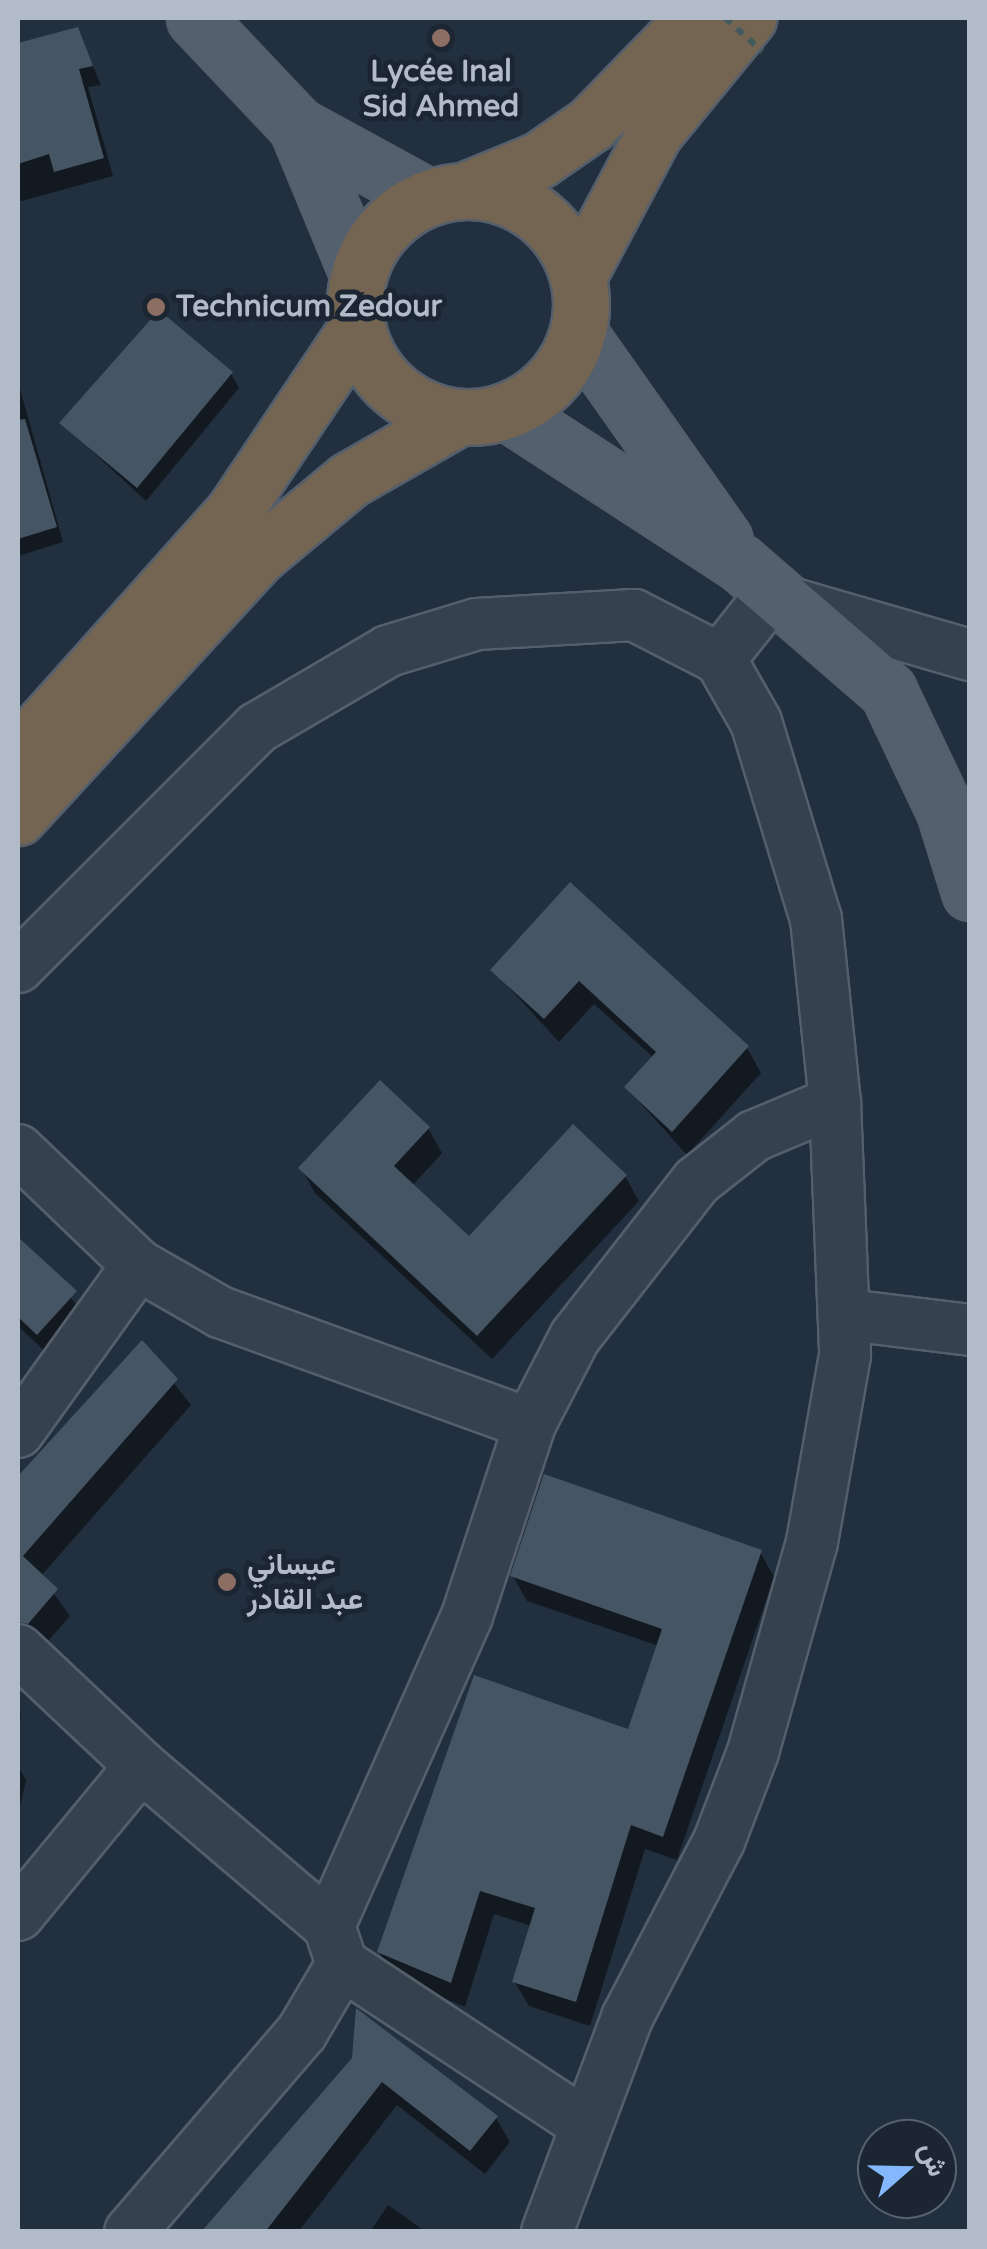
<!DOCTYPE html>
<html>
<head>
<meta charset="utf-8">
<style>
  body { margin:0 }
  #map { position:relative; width:987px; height:2249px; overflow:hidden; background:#222f3e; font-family:"Varela Round",Vazirmatn,sans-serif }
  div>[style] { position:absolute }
  .shadow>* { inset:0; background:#0007 }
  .building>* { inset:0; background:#465564 }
  .roads { filter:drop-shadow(2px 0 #555f6c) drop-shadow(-2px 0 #555f6c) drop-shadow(0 2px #555f6c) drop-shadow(0 -2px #555f6c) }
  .minor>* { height:50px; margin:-25px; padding:0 25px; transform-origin:25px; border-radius:25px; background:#36414e }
  .major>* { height:55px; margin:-27.5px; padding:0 27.5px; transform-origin:27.5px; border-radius:27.5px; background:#54606e }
  .highway>* { height:55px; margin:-27.5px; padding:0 27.5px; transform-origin:27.5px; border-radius:27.5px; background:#746553 }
  .highway>.ring { margin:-27.5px; padding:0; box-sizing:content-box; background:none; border:55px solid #746553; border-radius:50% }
  .path-bridge>* { height:6px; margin-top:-3px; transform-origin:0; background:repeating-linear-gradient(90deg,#425a5c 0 8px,transparent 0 16px) }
  .dots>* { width:28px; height:28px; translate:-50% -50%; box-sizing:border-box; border:5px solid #1c2632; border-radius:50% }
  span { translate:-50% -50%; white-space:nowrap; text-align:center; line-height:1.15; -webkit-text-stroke:10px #1c2632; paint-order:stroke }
  .poi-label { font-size:30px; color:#b2bcc9; font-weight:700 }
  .left { translate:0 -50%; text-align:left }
  .frame { position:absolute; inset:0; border:20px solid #b2bcc9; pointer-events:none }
  .north { position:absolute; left:857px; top:2119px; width:100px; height:100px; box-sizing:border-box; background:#1c2632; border:2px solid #58626e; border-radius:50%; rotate:70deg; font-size:28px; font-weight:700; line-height:40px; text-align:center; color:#b2bcc9 }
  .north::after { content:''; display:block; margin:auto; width:35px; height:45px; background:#84b8fc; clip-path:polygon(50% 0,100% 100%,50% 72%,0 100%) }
</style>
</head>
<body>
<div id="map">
  <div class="shadow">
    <div style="clip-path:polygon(77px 30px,101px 85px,88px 87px,113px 176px,18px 202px,18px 46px)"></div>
    <div style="clip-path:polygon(231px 374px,239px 388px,146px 501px,62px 423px)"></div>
    <div style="clip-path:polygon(18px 382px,63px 542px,18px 556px)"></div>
    <div style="clip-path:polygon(570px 886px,747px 1048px,761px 1073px,687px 1155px,627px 1088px,654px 1058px,594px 1004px,559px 1042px,493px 970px)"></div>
    <div style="clip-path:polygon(428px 1128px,442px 1153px,412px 1186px,469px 1239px,625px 1176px,639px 1201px,492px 1359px,315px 1193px,301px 1168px)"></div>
    <div style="clip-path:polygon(18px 1240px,89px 1318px,52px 1358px,18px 1326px)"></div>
    <div style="clip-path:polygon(142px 1343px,191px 1405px,41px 1576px,70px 1616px,42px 1648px,18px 1637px,18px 1480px)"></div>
    <div style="clip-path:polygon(760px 1552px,774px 1577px,677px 1860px,645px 1849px,590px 2026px,529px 2006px,514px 1981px,532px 1926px,494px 1914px,465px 2007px,394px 1977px,379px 1952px,629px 1732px,659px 1646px,527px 1601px,513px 1576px)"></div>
    <div style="clip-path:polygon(18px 1708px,21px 1713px,18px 1744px)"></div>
    <div style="clip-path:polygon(18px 1766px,26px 1780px,18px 1815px)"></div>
    <div style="clip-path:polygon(354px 2059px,496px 2118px,510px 2142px,485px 2174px,397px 2105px,298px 2232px,204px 2232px)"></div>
    <div style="clip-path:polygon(388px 2205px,426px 2232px,370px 2232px)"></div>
  </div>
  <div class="building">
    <div style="clip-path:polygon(78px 27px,93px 66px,79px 69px,104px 158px,54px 172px,49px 154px,18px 164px,18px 43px)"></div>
    <div style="clip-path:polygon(159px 310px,233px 372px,137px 488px,59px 423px)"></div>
    <div style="clip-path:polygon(25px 419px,57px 527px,18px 539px,18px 420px)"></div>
    <div style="clip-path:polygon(570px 882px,749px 1046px,672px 1132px,624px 1087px,656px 1052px,579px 981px,544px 1019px,490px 970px)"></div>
    <div style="clip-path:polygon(380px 1080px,430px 1127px,394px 1166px,469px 1236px,573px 1124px,627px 1175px,477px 1336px,298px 1168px)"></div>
    <div style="clip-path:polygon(18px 1237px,77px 1291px,37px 1335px,18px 1317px)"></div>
    <div style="clip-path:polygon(142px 1340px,178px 1379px,23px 1556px,58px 1589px,28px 1624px,18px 1622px,18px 1476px)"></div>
    <div style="clip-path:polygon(544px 1474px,762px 1550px,663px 1837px,631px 1825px,576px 2002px,512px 1982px,535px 1908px,480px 1891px,451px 1983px,377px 1952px,474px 1675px,628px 1729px,662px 1629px,510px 1576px)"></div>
    <div style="clip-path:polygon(356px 2008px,498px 2116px,470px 2151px,382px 2082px,265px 2232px,201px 2232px,352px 2058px)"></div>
  </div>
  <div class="roads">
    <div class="minor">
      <div style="left:787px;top:602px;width:191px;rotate:16.2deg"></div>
      <div style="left:720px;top:659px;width:87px;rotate:-51.5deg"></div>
      <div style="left:18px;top:967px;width:338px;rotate:-45deg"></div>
      <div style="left:257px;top:728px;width:152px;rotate:-30.4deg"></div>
      <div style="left:388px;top:651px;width:93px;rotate:-16.9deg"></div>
      <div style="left:477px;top:624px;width:157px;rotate:-3.3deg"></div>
      <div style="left:634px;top:615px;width:97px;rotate:27.1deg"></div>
      <div style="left:720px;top:659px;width:73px;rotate:60.3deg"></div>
      <div style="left:756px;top:722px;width:206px;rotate:73.1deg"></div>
      <div style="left:816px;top:919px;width:184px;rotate:84.1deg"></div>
      <div style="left:835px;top:1102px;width:253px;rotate:87.7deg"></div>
      <div style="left:845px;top:1355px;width:190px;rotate:100deg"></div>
      <div style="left:812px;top:1542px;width:218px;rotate:105.7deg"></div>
      <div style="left:753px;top:1752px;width:95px;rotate:110.9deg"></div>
      <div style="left:719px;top:1841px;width:199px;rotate:117.5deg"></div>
      <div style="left:627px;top:2018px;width:228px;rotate:110.5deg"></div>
      <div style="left:18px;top:1150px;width:166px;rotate:43.8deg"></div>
      <div style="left:848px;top:1315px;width:123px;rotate:7deg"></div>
      <div style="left:18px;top:1432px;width:206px;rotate:-54.3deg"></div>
      <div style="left:138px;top:1265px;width:95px;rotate:29.8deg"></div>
      <div style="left:220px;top:1312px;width:330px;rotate:19.9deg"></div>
      <div style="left:530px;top:1424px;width:98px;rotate:-62.7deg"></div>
      <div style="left:575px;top:1337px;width:198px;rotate:-52deg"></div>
      <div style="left:697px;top:1181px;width:73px;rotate:-38.3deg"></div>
      <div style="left:754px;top:1136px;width:88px;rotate:-22.8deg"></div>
      <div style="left:18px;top:1650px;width:169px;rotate:43.3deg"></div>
      <div style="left:18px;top:1915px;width:193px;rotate:-50.5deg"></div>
      <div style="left:141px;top:1766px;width:247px;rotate:40.4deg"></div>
      <div style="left:329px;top:1926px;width:40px;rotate:71.1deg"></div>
      <div style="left:342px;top:1964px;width:291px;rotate:33.4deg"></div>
      <div style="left:329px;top:1926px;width:339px;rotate:-66deg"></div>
      <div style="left:467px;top:1616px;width:202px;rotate:-71.8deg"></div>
      <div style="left:130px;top:2232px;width:264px;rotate:-49.3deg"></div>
      <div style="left:302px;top:2032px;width:79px;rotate:-59.5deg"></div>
    </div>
    <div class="major">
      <div style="left:195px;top:18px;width:149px;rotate:46.6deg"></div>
      <div style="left:297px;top:126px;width:148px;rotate:28.6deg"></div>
      <div style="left:297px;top:126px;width:159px;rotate:67.5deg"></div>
      <div style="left:578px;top:333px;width:253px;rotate:54.8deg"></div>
      <div style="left:506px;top:411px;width:279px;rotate:33deg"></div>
      <div style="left:740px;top:563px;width:196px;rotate:40.9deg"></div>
      <div style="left:888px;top:691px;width:133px;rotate:64.6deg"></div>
      <div style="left:945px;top:811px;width:85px;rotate:72.8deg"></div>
    </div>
    <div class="highway">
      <div style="left:466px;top:190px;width:79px;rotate:-22.3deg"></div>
      <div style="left:539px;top:160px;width:63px;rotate:-34.7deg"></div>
      <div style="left:591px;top:124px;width:148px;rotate:-45.8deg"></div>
      <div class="ring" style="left:355px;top:191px;width:171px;height:171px"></div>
      <div style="left:578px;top:276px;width:162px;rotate:-62deg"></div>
      <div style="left:654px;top:133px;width:149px;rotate:-50.7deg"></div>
      <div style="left:18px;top:753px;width:326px;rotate:-48.2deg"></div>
      <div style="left:235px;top:510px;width:219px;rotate:-56.2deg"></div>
      <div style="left:18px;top:817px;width:356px;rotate:-47.4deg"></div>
      <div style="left:259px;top:555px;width:117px;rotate:-39.8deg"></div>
      <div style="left:349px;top:480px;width:127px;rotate:-29.8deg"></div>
    </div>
  </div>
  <div class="path-bridge">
    <div style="left:725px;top:18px;width:50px;rotate:41.7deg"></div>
  </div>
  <div class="dots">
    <div style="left:441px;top:38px;background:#8d6e63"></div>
    <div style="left:156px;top:307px;background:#8d6e63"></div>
    <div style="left:227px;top:1582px;background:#8d6e63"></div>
  </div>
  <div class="poi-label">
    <span style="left:441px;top:89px">Lycée Inal<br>Sid Ahmed</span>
    <span class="left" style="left:176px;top:307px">Technicum Zedour</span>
    <span class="left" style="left:247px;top:1582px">عيساني<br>عبد القادر</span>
  </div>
  <div class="frame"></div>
  <div class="north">ش</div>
</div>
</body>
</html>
